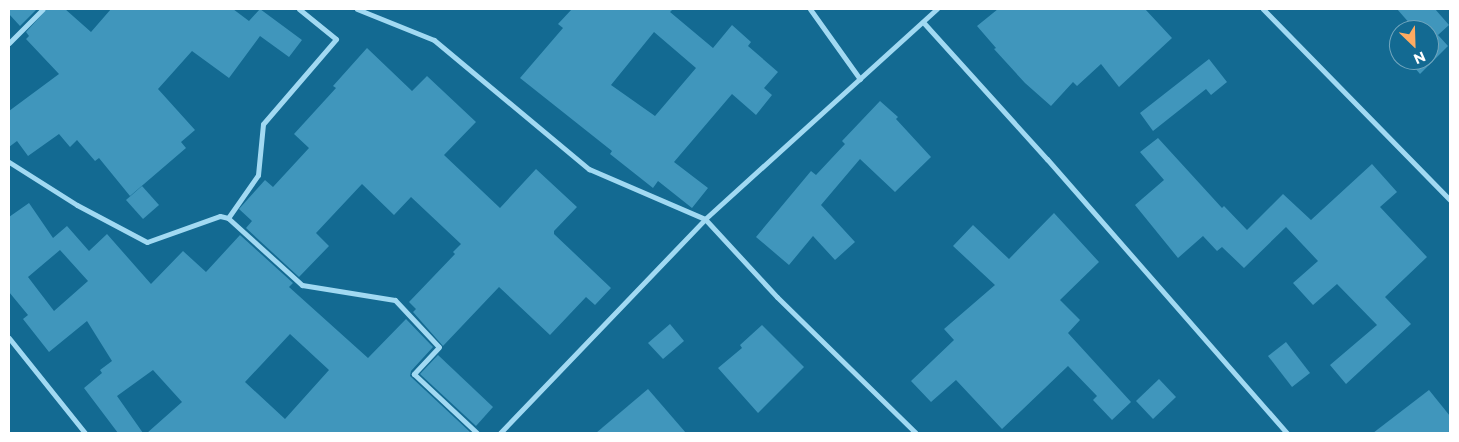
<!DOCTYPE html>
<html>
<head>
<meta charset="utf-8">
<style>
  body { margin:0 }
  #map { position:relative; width:1459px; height:442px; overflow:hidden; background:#136a92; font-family:Montserrat,sans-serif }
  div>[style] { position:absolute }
  .building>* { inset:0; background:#4096bc }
  .minor>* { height:5px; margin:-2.5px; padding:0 2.5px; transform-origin:2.5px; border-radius:2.5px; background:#a1d9f2 }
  span { translate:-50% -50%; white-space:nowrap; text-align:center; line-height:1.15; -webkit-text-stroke:4px #136a92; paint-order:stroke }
  .frame { position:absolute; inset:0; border:10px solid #fff; pointer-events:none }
  .north { position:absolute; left:1389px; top:20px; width:50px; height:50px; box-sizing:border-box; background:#136a92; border:1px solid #71a6be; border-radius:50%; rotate:156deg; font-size:14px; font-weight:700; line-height:20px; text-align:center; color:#fff }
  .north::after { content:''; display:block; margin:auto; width:18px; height:22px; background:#ffab61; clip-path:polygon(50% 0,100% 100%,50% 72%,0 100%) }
</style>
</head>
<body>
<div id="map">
  <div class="building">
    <div style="clip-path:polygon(9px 9px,37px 9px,20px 26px,9px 14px)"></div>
    <div style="clip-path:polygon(47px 9px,65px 9px,91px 32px,111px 9px,233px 9px,249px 21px,260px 9px,302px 40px,289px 57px,260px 36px,229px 78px,192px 51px,158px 89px,195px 130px,181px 142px,186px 148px,130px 196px,99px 158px,95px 161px,77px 140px,70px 147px,59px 134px,28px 156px,17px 141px,9px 147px,9px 111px,59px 74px,26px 39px,29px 36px,26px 32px)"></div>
    <div style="clip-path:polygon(evenodd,572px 9px,673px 9px,670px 12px,713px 48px,732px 25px,751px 42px,748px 46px,778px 72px,764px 88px,772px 95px,756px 115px,732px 94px,674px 162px,708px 188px,692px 208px,658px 181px,653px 188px,610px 154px,612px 151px,520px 78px,563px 28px,558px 24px,572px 9px,654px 32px,696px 68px,655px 116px,611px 85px,654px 32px)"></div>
    <div style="clip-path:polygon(998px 9px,1145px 9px,1172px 38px,1119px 87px,1101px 64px,1077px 86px,1073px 82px,1051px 106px,1025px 83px,994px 49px,996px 48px,977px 26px)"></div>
    <div style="clip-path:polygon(1397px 9px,1435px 9px,1449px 25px,1438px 35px,1448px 46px,1420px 74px,1408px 60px,1429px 60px,1429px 30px,1405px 30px,1411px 25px)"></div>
    <div style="clip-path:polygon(367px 48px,412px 91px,427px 76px,476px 122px,444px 155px,500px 208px,536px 169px,577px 207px,554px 231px,554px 234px,611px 288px,595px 305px,586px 297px,550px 335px,499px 287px,443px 346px,413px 312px,416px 309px,409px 302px,455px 254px,453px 252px,461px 244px,411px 197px,394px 215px,362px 184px,316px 233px,329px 246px,299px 277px,246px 228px,252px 221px,239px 209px,265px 180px,273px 187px,309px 148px,294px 134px,336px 88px,333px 86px)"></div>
    <div style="clip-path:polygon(1209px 59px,1227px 82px,1211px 95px,1206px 89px,1153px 131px,1140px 113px)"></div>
    <div style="clip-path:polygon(880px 101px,898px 117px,896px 119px,931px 157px,895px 192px,860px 159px,821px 205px,855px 242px,835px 260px,813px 236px,789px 265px,756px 237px,811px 171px,816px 175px,845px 144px,842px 141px)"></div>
    <div style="clip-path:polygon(1158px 138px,1222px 208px,1224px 206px,1247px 230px,1283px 194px,1311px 220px,1372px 164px,1397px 192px,1380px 207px,1427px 257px,1385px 297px,1411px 324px,1346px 384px,1330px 365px,1377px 325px,1337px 284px,1313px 305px,1293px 283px,1318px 261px,1286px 227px,1244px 268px,1222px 247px,1217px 251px,1203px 236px,1178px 258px,1135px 205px,1164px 180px,1140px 152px)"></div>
    <div style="clip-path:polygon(142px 186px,159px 205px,143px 219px,126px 200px)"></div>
    <div style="clip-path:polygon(evenodd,29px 203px,53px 238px,67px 226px,89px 251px,107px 234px,151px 284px,183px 251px,206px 272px,240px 235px,293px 283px,289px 287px,368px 358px,406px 319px,433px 347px,411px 371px,410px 376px,470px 432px,147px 433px,182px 402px,153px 370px,117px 396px,143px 433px,118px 433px,84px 388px,102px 373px,100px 370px,112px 361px,87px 321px,49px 352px,23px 319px,28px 315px,9px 292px,9px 217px,29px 203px,60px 250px,88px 281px,54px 311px,28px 277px,60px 250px,29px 203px,290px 334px,329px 370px,285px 419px,245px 382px,290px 334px)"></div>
    <div style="clip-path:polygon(1054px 213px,1099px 262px,1060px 300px,1080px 320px,1068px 333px,1131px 402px,1112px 420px,1093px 400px,1097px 396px,1068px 366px,1002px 429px,956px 380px,931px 402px,911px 381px,954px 340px,944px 329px,995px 285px,953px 246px,973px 225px,1009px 259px)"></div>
    <div style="clip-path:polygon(670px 324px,684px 341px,663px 359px,648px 343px)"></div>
    <div style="clip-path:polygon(762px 325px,804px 367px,758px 413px,718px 368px,742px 348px,740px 345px)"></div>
    <div style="clip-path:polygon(1286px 342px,1310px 373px,1292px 387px,1268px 356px)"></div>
    <div style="clip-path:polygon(438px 355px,493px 407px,476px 426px,420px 374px)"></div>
    <div style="clip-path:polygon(1159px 379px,1176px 397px,1153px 419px,1136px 401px)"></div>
    <div style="clip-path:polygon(648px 389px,686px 433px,596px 433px)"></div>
    <div style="clip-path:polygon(1429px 390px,1450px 416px,1450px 433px,1373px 433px)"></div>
  </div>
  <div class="minor">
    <div style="left:357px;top:9px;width:83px;rotate:21.9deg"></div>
    <div style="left:434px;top:40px;width:202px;rotate:39.8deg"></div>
    <div style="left:589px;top:169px;width:126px;rotate:23.3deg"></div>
    <div style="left:705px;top:219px;width:106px;rotate:47.3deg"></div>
    <div style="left:777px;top:297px;width:194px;rotate:44.4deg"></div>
    <div style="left:810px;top:9px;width:86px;rotate:54.5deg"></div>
    <div style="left:1263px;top:9px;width:267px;rotate:45.6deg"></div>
    <div style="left:923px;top:22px;width:185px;rotate:47.9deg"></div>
    <div style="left:1047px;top:159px;width:364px;rotate:48.8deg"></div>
    <div style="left:9px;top:43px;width:48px;rotate:-45deg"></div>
    <div style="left:9px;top:162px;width:80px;rotate:32.3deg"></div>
    <div style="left:77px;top:205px;width:79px;rotate:27.9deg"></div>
    <div style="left:147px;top:242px;width:77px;rotate:-19.6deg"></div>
    <div style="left:220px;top:216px;width:8px;rotate:14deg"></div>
    <div style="left:228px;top:218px;width:100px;rotate:42.2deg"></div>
    <div style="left:302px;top:285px;width:94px;rotate:9.2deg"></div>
    <div style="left:395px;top:300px;width:64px;rotate:46.9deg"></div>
    <div style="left:439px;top:347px;width:37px;rotate:133deg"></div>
    <div style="left:414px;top:374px;width:86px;rotate:43.1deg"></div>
    <div style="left:228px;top:218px;width:52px;rotate:-55.1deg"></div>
    <div style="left:258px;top:175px;width:51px;rotate:-84.4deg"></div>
    <div style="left:263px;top:124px;width:112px;rotate:-49.3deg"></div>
    <div style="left:336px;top:39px;width:48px;rotate:-141deg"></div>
    <div style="left:9px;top:338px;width:122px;rotate:51.3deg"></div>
    <div style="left:500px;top:433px;width:296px;rotate:-46.2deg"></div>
    <div style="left:705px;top:219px;width:313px;rotate:-42.2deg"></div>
  </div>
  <div class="frame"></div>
  <div class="north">N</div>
</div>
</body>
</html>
